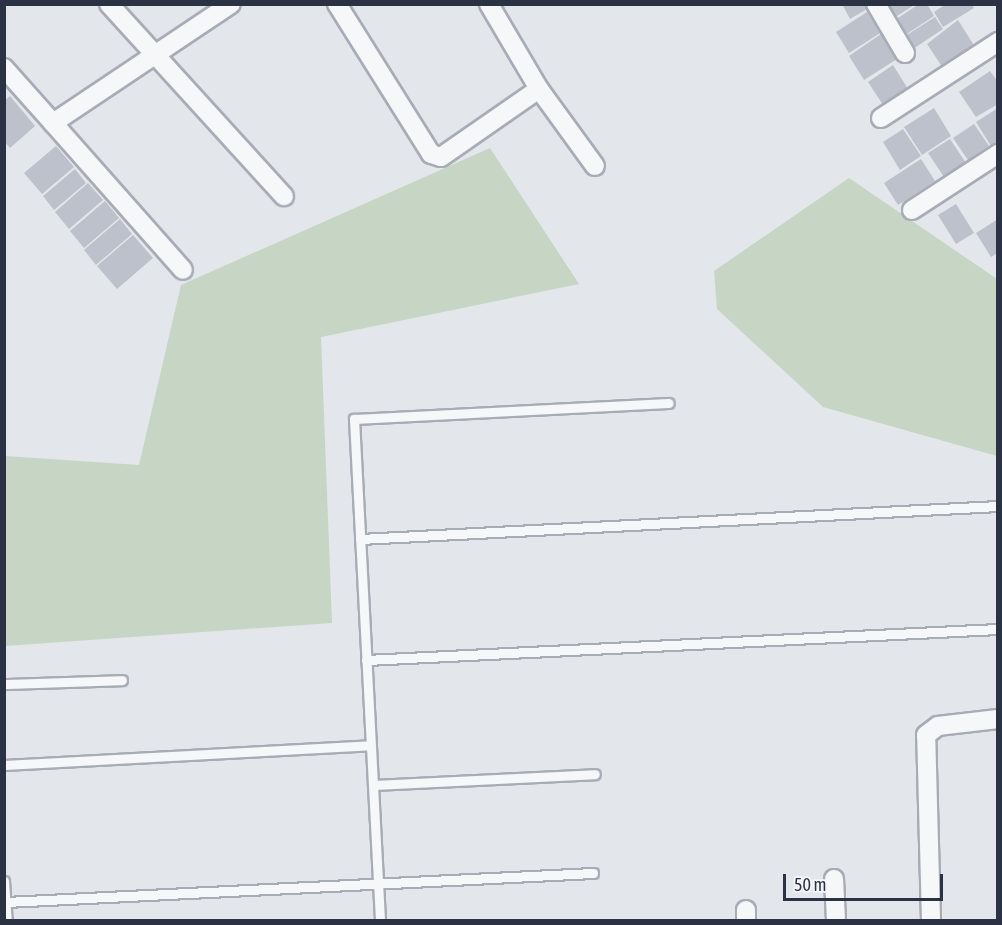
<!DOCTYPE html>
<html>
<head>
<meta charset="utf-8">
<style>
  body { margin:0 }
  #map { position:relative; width:1002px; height:925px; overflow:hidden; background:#e3e6eb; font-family:"Asap Condensed",sans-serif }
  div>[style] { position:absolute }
  .green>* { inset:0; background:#c7d5c4 }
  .building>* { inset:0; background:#bdc1cb }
  .roads { filter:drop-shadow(2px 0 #a8acb6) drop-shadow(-2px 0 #a8acb6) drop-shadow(0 2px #a8acb6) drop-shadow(0 -2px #a8acb6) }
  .lane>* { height:9px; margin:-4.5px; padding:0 4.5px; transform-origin:4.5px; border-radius:4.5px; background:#f6f7f9 }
  .street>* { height:18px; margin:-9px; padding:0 9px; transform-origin:9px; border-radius:9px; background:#f6f7f9 }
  span { translate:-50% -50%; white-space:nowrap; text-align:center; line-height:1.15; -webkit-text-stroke:6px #f3f5f8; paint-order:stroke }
  .frame { position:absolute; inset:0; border:6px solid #2a3244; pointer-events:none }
  .scale { position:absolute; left:783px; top:874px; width:160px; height:27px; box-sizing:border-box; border:3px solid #2a3244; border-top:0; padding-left:8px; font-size:18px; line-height:21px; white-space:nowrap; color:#2a3244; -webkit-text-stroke:4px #f3f5f8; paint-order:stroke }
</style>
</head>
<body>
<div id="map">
  <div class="green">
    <div style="clip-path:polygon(490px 148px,579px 284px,321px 337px,332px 623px,5px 646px,5px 456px,139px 465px,181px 285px)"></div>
    <div style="clip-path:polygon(849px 178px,997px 279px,997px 456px,823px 407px,717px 309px,714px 271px)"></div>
  </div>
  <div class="building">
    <div style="clip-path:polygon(842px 4px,865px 4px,867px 9px,850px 19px)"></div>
    <div style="clip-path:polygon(883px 4px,916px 4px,892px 19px)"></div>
    <div style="clip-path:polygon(919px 4px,927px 4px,934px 16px,902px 37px,892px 22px)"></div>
    <div style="clip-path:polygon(946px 4px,972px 4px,974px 8px,943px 27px,934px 12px)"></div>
    <div style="clip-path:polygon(867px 12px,880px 33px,849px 53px,836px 32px)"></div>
    <div style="clip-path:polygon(935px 17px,943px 29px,910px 51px,902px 38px)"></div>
    <div style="clip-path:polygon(958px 20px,975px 47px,943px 68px,927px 44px)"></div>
    <div style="clip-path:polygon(881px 34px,897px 59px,864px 80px,849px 56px)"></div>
    <div style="clip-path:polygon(893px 65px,908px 89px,883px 105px,868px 82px)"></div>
    <div style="clip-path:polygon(990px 71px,998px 82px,998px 104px,976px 117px,959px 92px)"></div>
    <div style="clip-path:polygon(10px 96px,35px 126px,10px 148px,4px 141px,4px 101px)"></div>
    <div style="clip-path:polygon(934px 108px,951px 136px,922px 155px,904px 127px)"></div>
    <div style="clip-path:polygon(998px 108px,998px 141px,991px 146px,976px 122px)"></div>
    <div style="clip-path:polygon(974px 124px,989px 146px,968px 160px,953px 138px)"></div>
    <div style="clip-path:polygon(903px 129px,921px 156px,900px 170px,883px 142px)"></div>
    <div style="clip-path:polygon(950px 139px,966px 163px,944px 177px,928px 153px)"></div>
    <div style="clip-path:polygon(56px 146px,74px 167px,42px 194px,24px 173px)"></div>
    <div style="clip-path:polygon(921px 159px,935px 181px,898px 205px,884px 183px)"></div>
    <div style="clip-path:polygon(75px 169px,86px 183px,54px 210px,43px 196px)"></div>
    <div style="clip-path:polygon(88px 183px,103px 200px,69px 229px,55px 212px)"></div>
    <div style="clip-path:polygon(105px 201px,119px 218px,84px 248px,70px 231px)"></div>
    <div style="clip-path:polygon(956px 204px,974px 233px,956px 244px,938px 215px)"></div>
    <div style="clip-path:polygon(120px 219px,132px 234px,96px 265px,84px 250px)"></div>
    <div style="clip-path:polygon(998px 219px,998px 253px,991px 257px,976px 233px)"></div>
    <div style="clip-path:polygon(133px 235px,153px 258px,117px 289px,97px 266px)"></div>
  </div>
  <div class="roads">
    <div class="lane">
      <div style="left:360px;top:539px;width:639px;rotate:-2.96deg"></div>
      <div style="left:366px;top:660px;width:633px;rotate:-2.81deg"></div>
      <div style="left:4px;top:684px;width:118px;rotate:-1.9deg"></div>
      <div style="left:4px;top:765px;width:367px;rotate:-3.1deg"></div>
      <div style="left:373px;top:785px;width:222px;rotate:-2.8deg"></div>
      <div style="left:4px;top:881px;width:39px;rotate:86deg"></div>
      <div style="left:6px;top:902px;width:588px;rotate:-2.83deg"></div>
      <div style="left:380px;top:920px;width:502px;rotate:-92.97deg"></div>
      <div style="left:354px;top:419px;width:315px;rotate:-2.9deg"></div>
    </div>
    <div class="street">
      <div style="left:109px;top:4px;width:260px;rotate:47.7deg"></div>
      <div style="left:337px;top:4px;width:177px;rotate:57.9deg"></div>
      <div style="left:431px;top:154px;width:10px;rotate:17deg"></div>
      <div style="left:441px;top:157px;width:119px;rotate:-34.8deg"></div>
      <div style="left:539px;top:89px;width:99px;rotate:-120.5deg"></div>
      <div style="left:876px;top:4px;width:57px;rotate:59.4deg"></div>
      <div style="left:4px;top:68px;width:74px;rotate:48.3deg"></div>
      <div style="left:53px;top:123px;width:214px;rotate:-33.8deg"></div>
      <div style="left:539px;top:89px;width:95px;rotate:54deg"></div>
      <div style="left:881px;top:118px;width:140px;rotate:-33deg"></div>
      <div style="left:53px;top:123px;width:196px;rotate:48.5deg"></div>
      <div style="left:912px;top:210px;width:103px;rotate:-33.1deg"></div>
      <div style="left:834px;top:879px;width:41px;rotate:87.2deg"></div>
      <div style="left:746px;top:910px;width:10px;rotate:90deg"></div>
      <div style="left:931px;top:920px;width:185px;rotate:-91.5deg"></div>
      <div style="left:926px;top:735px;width:15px;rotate:-37deg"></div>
      <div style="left:938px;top:726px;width:60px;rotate:-6.7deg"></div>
    </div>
  </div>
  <div class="frame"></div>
  <div class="scale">50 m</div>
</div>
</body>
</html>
